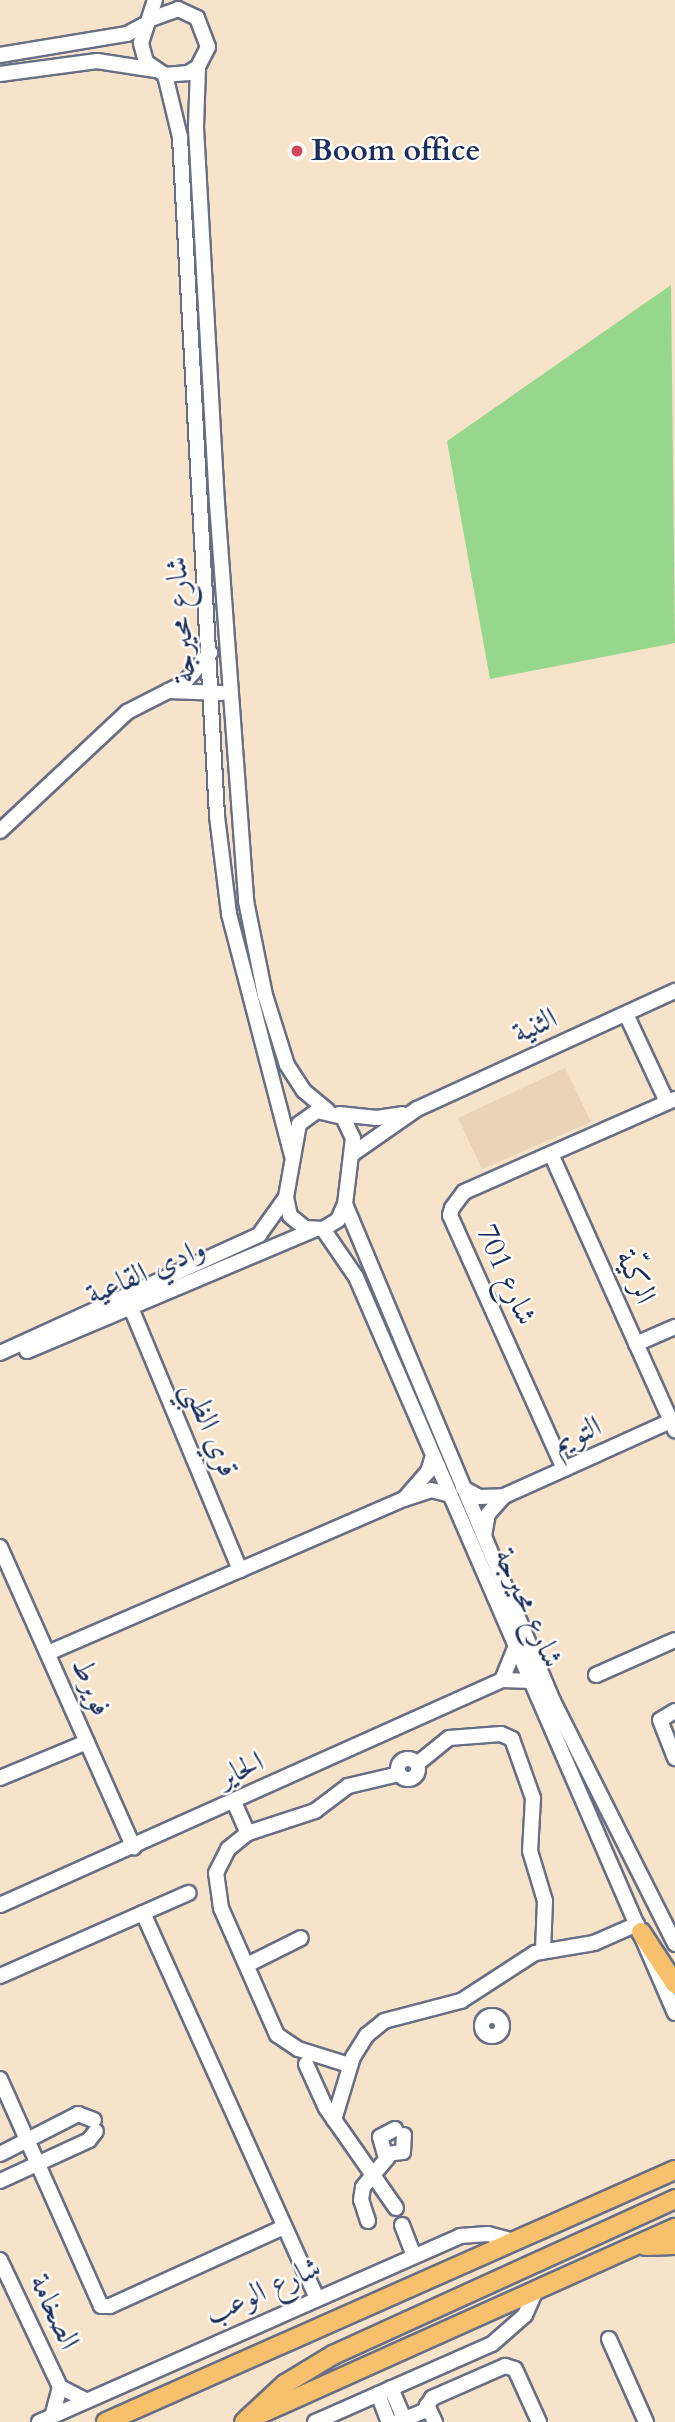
<!DOCTYPE html>
<html>
<head>
<meta charset="utf-8">
<style>
  body { margin:0 }
  #map { position:relative; width:675px; height:2422px; overflow:hidden; background:#f6e3ca; font-family:Cardo,Amiri,serif }
  div>[style] { position:absolute }
  .built>* { inset:0; background:#ead3b9 }
  .green>* { inset:0; background:#97d78d }
  .roads { filter:drop-shadow(2px 0 #686e84) drop-shadow(-2px 0 #686e84) drop-shadow(0 2px #686e84) drop-shadow(0 -2px #686e84) }
  .minor>* { height:14px; margin:-7px; padding:0 7px; transform-origin:7px; border-radius:7px; background:#fff }
  .minor>.ring { margin:-7px; padding:0; box-sizing:content-box; background:none; border:14px solid #fff; border-radius:50% }
  .major>* { height:18px; margin:-9px; padding:0 9px; transform-origin:9px; border-radius:9px; background:#f7c06c }
  .dots>* { width:19px; height:19px; translate:-50% -50%; box-sizing:border-box; border:4px solid #fdfcf7; border-radius:50% }
  span { translate:-50% -50%; white-space:nowrap; text-align:center; line-height:1.15; -webkit-text-stroke:5px #fdfcf7; paint-order:stroke }
  .poi-label { font-size:30px; color:#1b2f5e; font-weight:700 }
  .left { translate:0 -50%; text-align:left }
  .street-label { font-size:30px; color:#1b2f5e }
</style>
</head>
<body>
<div id="map">
  <div class="built">
    <div style="clip-path:polygon(565px 1068px,591px 1122px,482px 1169px,458px 1118px)"></div>
  </div>
  <div class="green">
    <div style="clip-path:polygon(671px 285px,675px 643px,490px 679px,447px 441px)"></div>
  </div>
  <div class="roads">
    <div class="minor">
      <div style="left:151px;top:19px;width:29px;rotate:-20deg"></div>
      <div style="left:178px;top:9px;width:21px;rotate:25deg"></div>
      <div style="left:197px;top:18px;width:31px;rotate:69deg"></div>
      <div style="left:208px;top:47px;width:22px;rotate:117deg"></div>
      <div style="left:198px;top:67px;width:12px;rotate:149deg"></div>
      <div style="left:188px;top:73px;width:23px;rotate:175deg"></div>
      <div style="left:165px;top:75px;width:23px;rotate:-146deg"></div>
      <div style="left:146px;top:62px;width:20px;rotate:-105deg"></div>
      <div style="left:141px;top:43px;width:45px;rotate:-72deg"></div>
      <div style="left:0;top:55px;width:129px;rotate:-9.4deg"></div>
      <div style="left:127px;top:34px;width:21px;rotate:-28deg"></div>
      <div style="left:198px;top:67px;width:61px;rotate:91.9deg"></div>
      <div style="left:196px;top:128px;width:376px;rotate:86.8deg"></div>
      <div style="left:217px;top:503px;width:399px;rotate:85.8deg"></div>
      <div style="left:246px;top:901px;width:96px;rotate:78.6deg"></div>
      <div style="left:265px;top:995px;width:73px;rotate:72.6deg"></div>
      <div style="left:287px;top:1065px;width:31px;rotate:57deg"></div>
      <div style="left:304px;top:1091px;width:31px;rotate:40deg"></div>
      <div style="left:0;top:74px;width:98px;rotate:-7.6deg"></div>
      <div style="left:97px;top:61px;width:59px;rotate:8.8deg"></div>
      <div style="left:165px;top:75px;width:64px;rotate:76.4deg"></div>
      <div style="left:180px;top:137px;width:680px;rotate:86.88deg"></div>
      <div style="left:217px;top:816px;width:99px;rotate:83deg"></div>
      <div style="left:229px;top:914px;width:249px;rotate:75.4deg"></div>
      <div style="left:168px;top:691px;width:54px;rotate:2.1deg"></div>
      <div style="left:0;top:831px;width:174px;rotate:-43.1deg"></div>
      <div style="left:127px;top:712px;width:64px;rotate:-27deg"></div>
      <div style="left:184px;top:683px;width:40px;rotate:-49deg"></div>
      <div style="left:626px;top:1014px;width:97px;rotate:65deg"></div>
      <div style="left:339px;top:1114px;width:38px;rotate:6deg"></div>
      <div style="left:377px;top:1118px;width:25px;rotate:-9deg"></div>
      <div style="left:551px;top:1154px;width:303px;rotate:65.8deg"></div>
      <div style="left:351px;top:1155px;width:80px;rotate:-34.9deg"></div>
      <div style="left:417px;top:1109px;width:284px;rotate:-24.6deg"></div>
      <div style="left:345px;top:1204px;width:539px;rotate:67.29deg"></div>
      <div style="left:553px;top:1701px;width:272px;rotate:63.3deg"></div>
      <div style="left:323px;top:1229px;width:58px;rotate:55.5deg"></div>
      <div style="left:356px;top:1277px;width:802px;rotate:66.57deg"></div>
      <div style="left:131px;top:1308px;width:284px;rotate:67.4deg"></div>
      <div style="left:636px;top:1344px;width:43px;rotate:-23.6deg"></div>
      <div style="left:27px;top:1351px;width:311px;rotate:-22.9deg"></div>
      <div style="left:0;top:1353px;width:285px;rotate:-24.5deg"></div>
      <div style="left:259px;top:1235px;width:47px;rotate:-54.6deg"></div>
      <div style="left:286px;top:1197px;width:74px;rotate:-79.9deg"></div>
      <div style="left:299px;top:1124px;width:22px;rotate:-36deg"></div>
      <div style="left:317px;top:1111px;width:27px;rotate:13deg"></div>
      <div style="left:343px;top:1117px;width:23px;rotate:65deg"></div>
      <div style="left:353px;top:1138px;width:66px;rotate:96.9deg"></div>
      <div style="left:345px;top:1204px;width:17px;rotate:114deg"></div>
      <div style="left:338px;top:1220px;width:17px;rotate:149deg"></div>
      <div style="left:323px;top:1229px;width:18px;rotate:-177deg"></div>
      <div style="left:305px;top:1228px;width:19px;rotate:-141deg"></div>
      <div style="left:290px;top:1216px;width:19px;rotate:-102deg"></div>
      <div style="left:564px;top:1469px;width:278px;rotate:-114.2deg"></div>
      <div style="left:450px;top:1215px;width:7px;rotate:-74deg"></div>
      <div style="left:452px;top:1208px;width:20px;rotate:-53deg"></div>
      <div style="left:464px;top:1192px;width:231px;rotate:-23.8deg"></div>
      <div style="left:463px;top:1488px;width:18px;rotate:29deg"></div>
      <div style="left:479px;top:1497px;width:25px;rotate:-2deg"></div>
      <div style="left:504px;top:1496px;width:183px;rotate:-24.2deg"></div>
      <div style="left:405px;top:1498px;width:35px;rotate:-49deg"></div>
      <div style="left:428px;top:1472px;width:14px;rotate:-73deg"></div>
      <div style="left:484px;top:1536px;width:22px;rotate:-80deg"></div>
      <div style="left:488px;top:1514px;width:24px;rotate:-48deg"></div>
      <div style="left:0;top:1547px;width:329px;rotate:66deg"></div>
      <div style="left:48px;top:1653px;width:388px;rotate:-23.4deg"></div>
      <div style="left:404px;top:1499px;width:28px;rotate:-18deg"></div>
      <div style="left:431px;top:1490px;width:16px;rotate:14deg"></div>
      <div style="left:596px;top:1675px;width:86px;rotate:-23.9deg"></div>
      <div style="left:502px;top:1680px;width:38px;rotate:-68deg"></div>
      <div style="left:675px;top:1711px;width:17px;rotate:149deg"></div>
      <div style="left:660px;top:1720px;width:41px;rotate:68.5deg"></div>
      <div class="ring" style="left:398px;top:1759px;width:6px;height:6px"></div>
      <div style="left:417px;top:1764px;width:41px;rotate:-39.1deg"></div>
      <div style="left:449px;top:1738px;width:52px;rotate:-4.4deg"></div>
      <div style="left:501px;top:1734px;width:12px;rotate:24deg"></div>
      <div style="left:512px;top:1739px;width:63px;rotate:70.4deg"></div>
      <div style="left:533px;top:1798px;width:53px;rotate:93.2deg"></div>
      <div style="left:530px;top:1851px;width:52px;rotate:73.3deg"></div>
      <div style="left:545px;top:1901px;width:49px;rotate:92.3deg"></div>
      <div style="left:0;top:1778px;width:94px;rotate:-22.5deg"></div>
      <div style="left:234px;top:1802px;width:34px;rotate:66deg"></div>
      <div style="left:0;top:1905px;width:550px;rotate:-24.14deg"></div>
      <div style="left:502px;top:1680px;width:30px;rotate:2deg"></div>
      <div style="left:143px;top:1913px;width:421px;rotate:65.7deg"></div>
      <div style="left:247px;top:1965px;width:60px;rotate:-26.6deg"></div>
      <div style="left:0;top:1976px;width:206px;rotate:-23.8deg"></div>
      <div class="ring" style="left:482px;top:2016px;width:6px;height:6px"></div>
      <div style="left:306px;top:2064px;width:48px;rotate:65.6deg"></div>
      <div style="left:326px;top:2108px;width:122px;rotate:55deg"></div>
      <div style="left:349px;top:2065px;width:53px;rotate:-162.6deg"></div>
      <div style="left:298px;top:2049px;width:25px;rotate:-146deg"></div>
      <div style="left:277px;top:2035px;width:139px;rotate:-113.8deg"></div>
      <div style="left:221px;top:1908px;width:35px;rotate:-98deg"></div>
      <div style="left:216px;top:1873px;width:27px;rotate:-63deg"></div>
      <div style="left:228px;top:1849px;width:26px;rotate:-39deg"></div>
      <div style="left:248px;top:1833px;width:71px;rotate:-18.2deg"></div>
      <div style="left:315px;top:1811px;width:41px;rotate:-37.1deg"></div>
      <div style="left:348px;top:1786px;width:52px;rotate:-13.2deg"></div>
      <div style="left:0;top:2079px;width:248px;rotate:66deg"></div>
      <div style="left:101px;top:2306px;width:9px"></div>
      <div style="left:110px;top:2306px;width:191px;rotate:-24.4deg"></div>
      <div style="left:334px;top:2120px;width:66px;rotate:-73.2deg"></div>
      <div style="left:353px;top:2057px;width:26px;rotate:-58deg"></div>
      <div style="left:367px;top:2035px;width:22px;rotate:-39deg"></div>
      <div style="left:384px;top:2021px;width:80px;rotate:-14.6deg"></div>
      <div style="left:461px;top:2001px;width:88px;rotate:-33deg"></div>
      <div style="left:535px;top:1953px;width:60px;rotate:-9.6deg"></div>
      <div style="left:594px;top:1943px;width:47px;rotate:-23.8deg"></div>
      <div style="left:395px;top:2129px;width:17px;rotate:152deg"></div>
      <div style="left:380px;top:2137px;width:18px;rotate:74deg"></div>
      <div style="left:385px;top:2154px;width:18px;rotate:-6deg"></div>
      <div style="left:403px;top:2152px;width:17px;rotate:-87deg"></div>
      <div style="left:0;top:2154px;width:88px;rotate:-27.1deg"></div>
      <div style="left:78px;top:2114px;width:17px;rotate:21deg"></div>
      <div style="left:0;top:2181px;width:98px;rotate:-24.7deg"></div>
      <div style="left:89px;top:2140px;width:11px;rotate:-52deg"></div>
      <div style="left:368px;top:2221px;width:22px;rotate:-108deg"></div>
      <div style="left:361px;top:2200px;width:13px;rotate:-81deg"></div>
      <div style="left:363px;top:2187px;width:40px;rotate:-50deg"></div>
      <div style="left:402px;top:2225px;width:33px;rotate:69deg"></div>
      <div style="left:0;top:2260px;width:140px;rotate:64.7deg"></div>
      <div style="left:60px;top:2387px;width:30px;rotate:105deg"></div>
      <div style="left:609px;top:2339px;width:91px;rotate:66deg"></div>
      <div style="left:60px;top:2387px;width:30px;rotate:27deg"></div>
      <div style="left:391px;top:2388px;width:34px;rotate:67deg"></div>
      <div style="left:378px;top:2394px;width:30px;rotate:69deg"></div>
      <div style="left:427px;top:2405px;width:19px;rotate:65deg"></div>
      <div style="left:39px;top:2422px;width:460px;rotate:-23.8deg"></div>
      <div style="left:460px;top:2236px;width:28px;rotate:-4deg"></div>
      <div style="left:488px;top:2234px;width:28px;rotate:15deg"></div>
      <div style="left:315px;top:2422px;width:193px;rotate:-23.8deg"></div>
      <div style="left:492px;top:2344px;width:44px;rotate:-41.3deg"></div>
      <div style="left:525px;top:2315px;width:30px;rotate:-66deg"></div>
      <div style="left:397px;top:2422px;width:29px;rotate:-22deg"></div>
      <div style="left:424px;top:2411px;width:15px;rotate:-58deg"></div>
      <div style="left:432px;top:2398px;width:80px;rotate:-23.7deg"></div>
      <div style="left:505px;top:2366px;width:10px;rotate:17deg"></div>
      <div style="left:515px;top:2369px;width:58px;rotate:65.6deg"></div>
    </div>
    <div class="major">
      <div style="left:641px;top:1932px;width:62px;rotate:56.8deg"></div>
      <div style="left:645px;top:2246px;width:30px;rotate:-2deg"></div>
      <div style="left:256px;top:2416px;width:459px;rotate:-24.2deg"></div>
      <div style="left:106px;top:2422px;width:622px;rotate:-23.89deg"></div>
      <div style="left:244px;top:2422px;width:56px;rotate:-42.8deg"></div>
      <div style="left:285px;top:2384px;width:56px;rotate:-31.1deg"></div>
      <div style="left:333px;top:2355px;width:376px;rotate:-24.5deg"></div>
    </div>
  </div>
  <div class="dots">
    <div style="left:297px;top:151px;background:#d1495b"></div>
  </div>
  <div class="poi-label">
    <span class="left" style="left:311px;top:151px">Boom office</span>
  </div>
  <div class="street-label">
    <span style="left:181px;top:620px;rotate:-94deg">شارع محيرجة</span>
    <span style="left:535px;top:1026px;rotate:-25deg">الثنية</span>
    <span style="left:146px;top:1272px;rotate:-23deg">وادي القاعية</span>
    <span style="left:506px;top:1275px;rotate:66deg">شارع 701</span>
    <span style="left:635px;top:1277px;rotate:66deg">الركيّة</span>
    <span style="left:210px;top:1429px;rotate:67deg">قري الظبي</span>
    <span style="left:577px;top:1435px;rotate:-24deg">التويم</span>
    <span style="left:528px;top:1608px;rotate:66deg">شارع محيرجة</span>
    <span style="left:91px;top:1687px;rotate:67deg">فويرط</span>
    <span style="left:241px;top:1770px;rotate:-25deg">الحاير</span>
    <span style="left:263px;top:2291px;rotate:-24deg">شارع الوعب</span>
    <span style="left:54px;top:2312px;rotate:65deg">الصخامة</span>
  </div>
</div>
</body>
</html>
